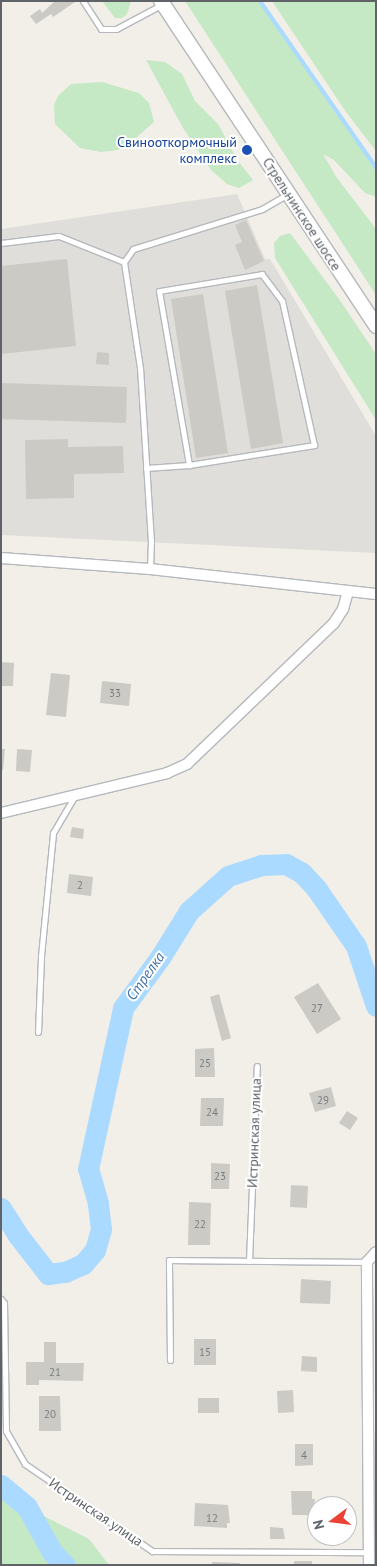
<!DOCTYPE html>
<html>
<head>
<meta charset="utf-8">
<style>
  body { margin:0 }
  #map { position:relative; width:377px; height:1566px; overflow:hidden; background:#f1efe8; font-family:"PT Sans",sans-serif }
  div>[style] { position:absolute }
  .industrial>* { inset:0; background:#e0deda }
  .green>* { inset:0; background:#c5e8c5 }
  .stream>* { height:4px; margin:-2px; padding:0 2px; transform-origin:2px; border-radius:2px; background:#aadaff }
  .river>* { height:21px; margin:-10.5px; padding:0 10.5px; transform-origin:10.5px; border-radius:10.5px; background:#aadaff }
  .building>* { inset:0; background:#cccac5 }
  .roads { filter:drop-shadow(1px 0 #b5b8bc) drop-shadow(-1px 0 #b5b8bc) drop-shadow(0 1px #b5b8bc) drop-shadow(0 -1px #b5b8bc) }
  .lane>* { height:5px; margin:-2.5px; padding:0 2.5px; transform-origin:2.5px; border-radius:2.5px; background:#fff }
  .street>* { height:10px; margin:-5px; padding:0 5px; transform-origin:5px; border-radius:5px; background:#fff }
  .secondary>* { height:14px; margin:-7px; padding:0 7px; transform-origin:7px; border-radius:7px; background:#fff }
  .dots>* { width:14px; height:14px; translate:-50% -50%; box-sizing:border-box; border:2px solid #fff; border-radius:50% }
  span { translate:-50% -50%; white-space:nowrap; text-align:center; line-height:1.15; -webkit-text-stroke:4px #fff; paint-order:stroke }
  .number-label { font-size:11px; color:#7a7d7f }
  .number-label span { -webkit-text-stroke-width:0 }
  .transit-label { font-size:14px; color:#164399 }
  .right { translate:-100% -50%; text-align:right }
  .street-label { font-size:14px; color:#5f6368 }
  .water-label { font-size:15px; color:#4174aa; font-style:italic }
  .frame { position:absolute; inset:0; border:2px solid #5f6368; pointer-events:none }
  .north { position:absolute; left:307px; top:1496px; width:50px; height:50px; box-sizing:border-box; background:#fff; border:1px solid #bfc1c3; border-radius:50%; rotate:255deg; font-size:14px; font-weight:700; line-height:20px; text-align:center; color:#5f6368 }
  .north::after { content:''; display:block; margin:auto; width:18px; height:22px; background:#ea4335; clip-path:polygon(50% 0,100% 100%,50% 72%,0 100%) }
</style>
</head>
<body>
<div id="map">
  <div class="industrial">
    <div style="clip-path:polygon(237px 194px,265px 259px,270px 259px,376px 436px,376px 553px,1px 535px,1px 229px)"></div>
  </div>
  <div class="green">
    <div style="clip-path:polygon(102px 1px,131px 1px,127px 14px,122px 18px,115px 18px)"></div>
    <div style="clip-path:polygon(185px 1px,258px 1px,358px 140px,376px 168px,376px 197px,365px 193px,334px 160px,323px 154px,337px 178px,376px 229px,376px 295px)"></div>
    <div style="clip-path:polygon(272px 1px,376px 1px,376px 151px,346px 112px)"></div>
    <div style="clip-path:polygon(146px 60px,165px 62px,182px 74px,195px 101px,218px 124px,238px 161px,253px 180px,239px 188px,227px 184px,211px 170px,183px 128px)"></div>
    <div style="clip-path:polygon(102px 82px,139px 93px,149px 103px,154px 122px,130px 143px,118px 150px,101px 152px,80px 148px,55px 124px,54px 105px,58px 96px,71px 84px)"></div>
    <div style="clip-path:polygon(290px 233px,339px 299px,376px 354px,376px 420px,275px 258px,274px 243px,280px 236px)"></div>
    <div style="clip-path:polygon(1px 1487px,22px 1505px,89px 1539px,109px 1565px,1px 1565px)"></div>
  </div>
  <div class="stream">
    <div style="left:260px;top:1px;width:203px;rotate:55.1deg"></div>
  </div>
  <div class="river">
    <div style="left:1px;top:1208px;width:31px;rotate:58deg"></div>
    <div style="left:17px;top:1234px;width:51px;rotate:52.2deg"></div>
    <div style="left:48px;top:1274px;width:17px;rotate:-7deg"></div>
    <div style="left:65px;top:1272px;width:20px;rotate:-24deg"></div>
    <div style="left:83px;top:1264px;width:18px;rotate:-49deg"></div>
    <div style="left:95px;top:1250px;width:22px;rotate:-74deg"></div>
    <div style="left:101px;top:1229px;width:26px;rotate:-97deg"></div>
    <div style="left:98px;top:1203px;width:35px;rotate:-106deg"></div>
    <div style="left:88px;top:1169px;width:165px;rotate:-77.7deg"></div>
    <div style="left:123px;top:1008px;width:64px;rotate:-53.8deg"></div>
    <div style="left:161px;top:956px;width:53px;rotate:-58.1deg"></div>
    <div style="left:189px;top:911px;width:52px;rotate:-41.9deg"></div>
    <div style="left:228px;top:876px;width:35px;rotate:-18deg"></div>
    <div style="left:261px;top:865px;width:25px;rotate:-2deg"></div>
    <div style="left:286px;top:864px;width:18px;rotate:29deg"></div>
    <div style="left:302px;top:873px;width:21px;rotate:47deg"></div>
    <div style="left:316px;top:888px;width:70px;rotate:55.4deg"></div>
    <div style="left:356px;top:946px;width:63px;rotate:71.6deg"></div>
    <div style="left:1px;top:1485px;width:34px;rotate:40deg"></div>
    <div style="left:27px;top:1507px;width:51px;rotate:60.9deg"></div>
    <div style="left:52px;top:1552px;width:18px;rotate:45deg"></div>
  </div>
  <div class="building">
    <div style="clip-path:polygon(55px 1px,75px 2px,53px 17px,51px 14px,36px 24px,30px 16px,40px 9px,42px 13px)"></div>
    <div style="clip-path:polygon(246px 220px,264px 261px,245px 270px,235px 245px,242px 242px,235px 225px)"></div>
    <div style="clip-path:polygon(67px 259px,76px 346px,1px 354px,1px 266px)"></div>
    <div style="clip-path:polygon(257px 285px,283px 443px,251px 449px,225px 291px)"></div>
    <div style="clip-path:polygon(203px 294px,228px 453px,196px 458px,171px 299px)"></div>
    <div style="clip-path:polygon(97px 352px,109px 353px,109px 365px,96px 364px)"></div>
    <div style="clip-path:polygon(1px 383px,127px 387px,126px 423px,1px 419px)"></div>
    <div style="clip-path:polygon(68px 439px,68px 447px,123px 446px,124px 473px,74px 474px,74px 498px,26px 499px,25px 440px)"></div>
    <div style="clip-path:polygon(1px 662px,14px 663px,13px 686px,1px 686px)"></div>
    <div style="clip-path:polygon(51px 673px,70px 675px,66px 717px,46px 715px)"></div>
    <div style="clip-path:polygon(102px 681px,131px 684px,129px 706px,100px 703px)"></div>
    <div style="clip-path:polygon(1px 749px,5px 749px,3px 770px,1px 770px)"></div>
    <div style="clip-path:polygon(17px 749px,32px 750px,30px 772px,16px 771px)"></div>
    <div style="clip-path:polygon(72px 827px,84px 829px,83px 839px,70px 837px)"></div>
    <div style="clip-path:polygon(69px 874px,93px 877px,91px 896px,67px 893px)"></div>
    <div style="clip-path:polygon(318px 983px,341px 1019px,317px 1034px,294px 997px)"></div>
    <div style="clip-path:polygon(219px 994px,231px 1038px,222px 1041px,210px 997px)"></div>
    <div style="clip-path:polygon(214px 1048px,215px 1077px,195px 1077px,195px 1049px)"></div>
    <div style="clip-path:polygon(331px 1087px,336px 1106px,315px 1112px,309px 1093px)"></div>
    <div style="clip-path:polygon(201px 1098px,224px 1098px,223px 1126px,200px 1126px)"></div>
    <div style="clip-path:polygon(347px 1111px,358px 1118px,350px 1130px,339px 1123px)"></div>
    <div style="clip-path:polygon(211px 1163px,230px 1164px,229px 1189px,211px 1189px)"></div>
    <div style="clip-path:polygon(291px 1185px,308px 1186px,307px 1208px,290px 1207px)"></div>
    <div style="clip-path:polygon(189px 1202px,211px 1203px,210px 1245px,188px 1245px)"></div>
    <div style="clip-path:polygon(301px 1279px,331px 1281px,330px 1304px,300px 1303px)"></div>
    <div style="clip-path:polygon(194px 1339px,216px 1339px,216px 1365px,194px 1365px)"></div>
    <div style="clip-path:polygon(44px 1342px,56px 1342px,56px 1363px,84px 1363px,83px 1381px,39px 1380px,39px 1385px,26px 1385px,26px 1362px,44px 1362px)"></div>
    <div style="clip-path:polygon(302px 1356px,317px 1357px,317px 1372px,301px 1371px)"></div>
    <div style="clip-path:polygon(293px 1390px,294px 1412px,278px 1413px,277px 1391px)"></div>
    <div style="clip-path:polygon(39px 1396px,60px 1396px,61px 1431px,39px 1431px)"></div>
    <div style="clip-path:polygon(198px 1398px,219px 1398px,219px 1413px,198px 1413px)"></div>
    <div style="clip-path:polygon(295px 1444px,313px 1444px,313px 1465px,295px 1466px)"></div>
    <div style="clip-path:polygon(291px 1491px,312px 1491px,312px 1499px,315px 1499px,312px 1515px,292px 1515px)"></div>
    <div style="clip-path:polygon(195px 1503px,228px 1505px,230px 1523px,227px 1523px,227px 1528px,194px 1526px)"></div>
    <div style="clip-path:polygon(270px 1527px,283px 1528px,285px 1539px,270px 1539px)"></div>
    <div style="clip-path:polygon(294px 1561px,312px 1561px,312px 1565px,294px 1565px)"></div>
    <div style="clip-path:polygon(212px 1562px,240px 1563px,240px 1565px,212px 1565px)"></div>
  </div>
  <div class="roads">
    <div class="lane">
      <div style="left:83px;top:1px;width:33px;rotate:57deg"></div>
      <div style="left:101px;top:29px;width:15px"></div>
      <div style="left:116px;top:29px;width:51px;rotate:-28.1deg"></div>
      <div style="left:1px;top:243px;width:58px;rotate:-6.9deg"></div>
      <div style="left:59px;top:236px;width:70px;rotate:21.8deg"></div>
      <div style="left:146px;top:468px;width:43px;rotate:-4deg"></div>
      <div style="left:189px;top:465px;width:127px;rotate:-9.1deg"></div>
      <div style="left:314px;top:445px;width:148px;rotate:-102.5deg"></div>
      <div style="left:282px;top:301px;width:34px;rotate:-127deg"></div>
      <div style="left:262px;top:274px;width:104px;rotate:170.6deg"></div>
      <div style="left:159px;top:291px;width:177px;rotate:80.2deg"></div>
      <div style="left:150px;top:569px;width:27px;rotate:-88deg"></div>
      <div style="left:151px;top:542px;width:174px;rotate:-93.6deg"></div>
      <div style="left:140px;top:368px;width:107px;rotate:-98.6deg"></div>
      <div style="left:124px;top:262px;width:16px;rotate:-55deg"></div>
      <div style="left:133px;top:249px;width:135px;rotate:-17.2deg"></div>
      <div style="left:262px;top:209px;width:30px;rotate:-30deg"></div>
      <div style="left:38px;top:1032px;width:76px;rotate:-87.7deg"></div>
      <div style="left:41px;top:956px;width:124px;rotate:-84.4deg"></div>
      <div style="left:53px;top:833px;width:42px;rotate:-59.7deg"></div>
      <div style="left:249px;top:1261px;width:195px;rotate:-87.7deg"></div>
      <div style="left:1px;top:1299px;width:5px;rotate:53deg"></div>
      <div style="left:4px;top:1303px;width:128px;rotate:89.1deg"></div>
      <div style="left:6px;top:1431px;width:38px;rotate:60deg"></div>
      <div style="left:25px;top:1464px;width:154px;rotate:34.4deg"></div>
      <div style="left:152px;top:1551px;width:217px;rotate:0.3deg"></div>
      <div style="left:170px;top:1360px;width:100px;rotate:-90.6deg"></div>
      <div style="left:169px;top:1260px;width:198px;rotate:0.6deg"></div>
    </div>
    <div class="street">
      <div style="left:1px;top:558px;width:149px;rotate:4.2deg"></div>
      <div style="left:150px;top:569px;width:227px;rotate:6.3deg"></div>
      <div style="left:1px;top:813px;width:171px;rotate:-13.5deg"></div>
      <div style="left:167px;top:773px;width:22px;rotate:-24deg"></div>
      <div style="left:187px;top:764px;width:204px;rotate:-43.8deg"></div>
      <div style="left:334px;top:623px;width:17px;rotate:-57deg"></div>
      <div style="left:343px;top:609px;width:18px;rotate:-74deg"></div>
      <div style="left:369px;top:1565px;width:303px;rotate:-90.4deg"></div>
      <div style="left:367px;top:1262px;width:13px;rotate:-48deg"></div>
    </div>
    <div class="secondary">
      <div style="left:161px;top:1px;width:390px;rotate:56.5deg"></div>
    </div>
  </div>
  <div class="dots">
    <div style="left:247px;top:150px;background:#1a4fb4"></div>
  </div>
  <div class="number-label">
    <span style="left:115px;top:693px">33</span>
    <span style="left:80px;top:885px">2</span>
    <span style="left:317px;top:1008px">27</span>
    <span style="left:205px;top:1063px">25</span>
    <span style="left:323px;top:1100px">29</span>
    <span style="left:212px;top:1112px">24</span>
    <span style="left:220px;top:1176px">23</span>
    <span style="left:200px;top:1224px">22</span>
    <span style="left:205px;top:1352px">15</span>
    <span style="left:55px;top:1372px">21</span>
    <span style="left:50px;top:1414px">20</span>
    <span style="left:304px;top:1455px">4</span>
    <span style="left:212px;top:1518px">12</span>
  </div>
  <div class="transit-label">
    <span class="right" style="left:237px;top:150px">Свинооткормочный<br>комплекс</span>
  </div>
  <div class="street-label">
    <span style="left:302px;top:214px;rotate:57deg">Стрельнинское шоссе</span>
    <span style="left:254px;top:1133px;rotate:-88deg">Истринская улица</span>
    <span style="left:96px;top:1512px;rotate:34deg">Истринская улица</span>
  </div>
  <div class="water-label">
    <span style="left:145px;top:976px;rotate:-55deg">Стрелка</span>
  </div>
  <div class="frame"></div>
  <div class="north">N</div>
</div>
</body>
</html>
